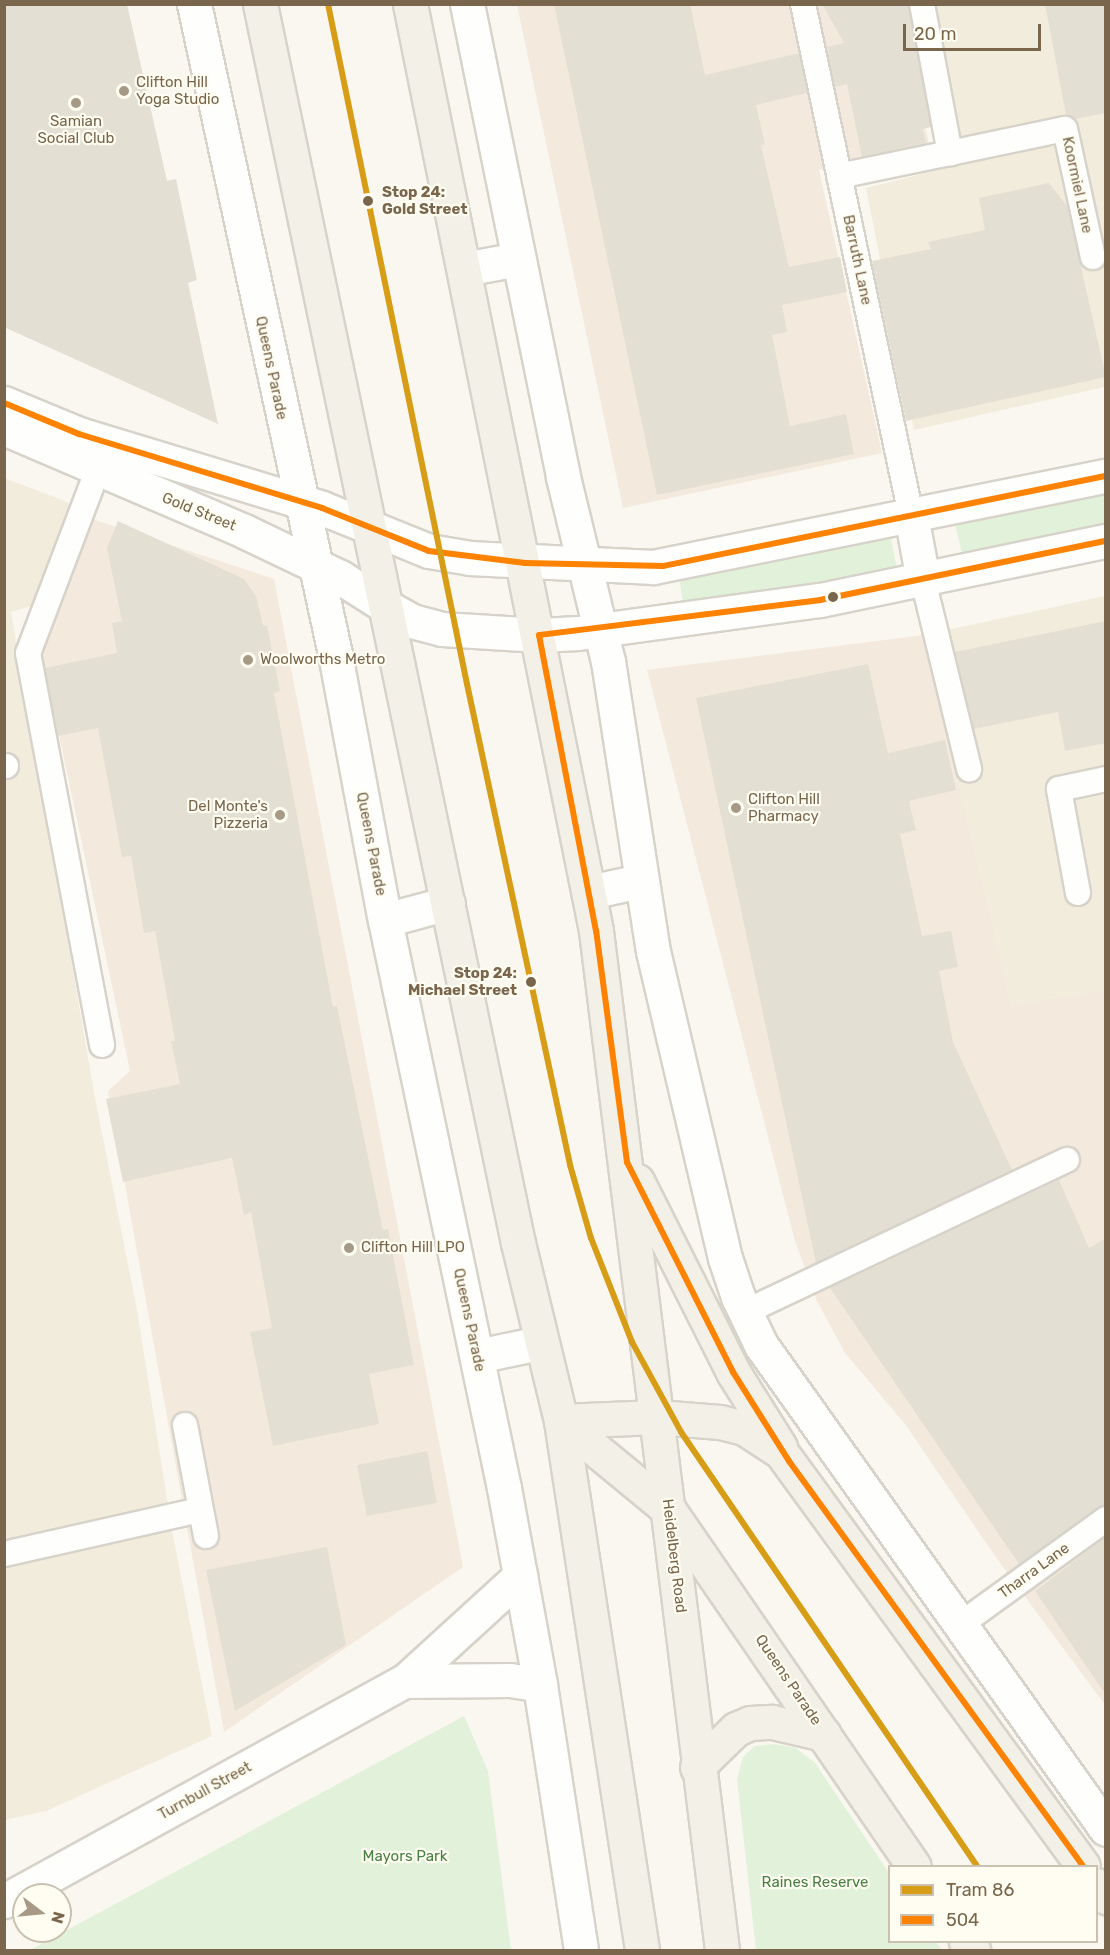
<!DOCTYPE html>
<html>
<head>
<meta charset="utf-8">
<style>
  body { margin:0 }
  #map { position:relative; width:1110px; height:1955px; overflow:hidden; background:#f9f7ef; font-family:Rubik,sans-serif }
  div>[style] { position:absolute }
  .residential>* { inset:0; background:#f2ecdd }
  .commercial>* { inset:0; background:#f3eadd }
  .green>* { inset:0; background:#e2f1da }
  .building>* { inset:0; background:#e4dfd3 }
  .roads { filter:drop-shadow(2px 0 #d7d3ca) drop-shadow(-2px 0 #d7d3ca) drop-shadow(0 2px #d7d3ca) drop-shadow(0 -2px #d7d3ca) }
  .service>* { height:24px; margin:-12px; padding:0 12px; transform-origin:12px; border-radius:12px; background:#fefefd }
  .minor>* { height:33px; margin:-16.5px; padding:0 16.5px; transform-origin:16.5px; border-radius:16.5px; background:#fefefd }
  .tertiary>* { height:33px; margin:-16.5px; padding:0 16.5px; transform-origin:16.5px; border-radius:16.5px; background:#fefefd }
  .primary>* { height:33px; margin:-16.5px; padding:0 16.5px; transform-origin:16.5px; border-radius:16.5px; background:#f3f1e7 }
  .bus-1>* { height:6px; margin:-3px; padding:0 3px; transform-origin:3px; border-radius:3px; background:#ff8200 }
  .tram-1>* { height:6px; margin:-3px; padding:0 3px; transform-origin:3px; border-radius:3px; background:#d79d17 }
  .dots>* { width:16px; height:16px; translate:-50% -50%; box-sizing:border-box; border:3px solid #fffdf2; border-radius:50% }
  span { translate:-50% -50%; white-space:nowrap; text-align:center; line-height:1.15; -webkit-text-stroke:4.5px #fffdf2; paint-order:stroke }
  .poi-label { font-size:15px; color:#7a664c }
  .left { translate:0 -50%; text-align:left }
  .right { translate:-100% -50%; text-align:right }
  .street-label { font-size:15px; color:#7a664c }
  .stop-label { font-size:15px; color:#7a664c; font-weight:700 }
  .park-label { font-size:15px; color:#498043 }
  .frame { position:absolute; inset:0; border:6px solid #7a664c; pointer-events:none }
  .legend { position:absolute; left:888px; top:1865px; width:210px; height:78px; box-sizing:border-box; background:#fffdf2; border:2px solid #cac1b0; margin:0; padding:8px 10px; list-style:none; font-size:18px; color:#7a664c }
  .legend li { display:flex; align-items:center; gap:12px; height:30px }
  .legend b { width:30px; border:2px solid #cac1b0 }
  .north { position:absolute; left:12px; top:1883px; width:60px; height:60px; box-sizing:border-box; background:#fffdf2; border:2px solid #cac1b0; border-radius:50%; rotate:106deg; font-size:16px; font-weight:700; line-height:24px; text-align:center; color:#7a664c }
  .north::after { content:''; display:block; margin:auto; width:21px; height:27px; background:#a69985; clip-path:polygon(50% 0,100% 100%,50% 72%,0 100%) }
  .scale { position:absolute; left:903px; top:24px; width:138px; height:27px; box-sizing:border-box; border:3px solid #7a664c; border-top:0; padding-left:8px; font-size:18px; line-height:21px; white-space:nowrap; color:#7a664c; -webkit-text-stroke:4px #fffdf2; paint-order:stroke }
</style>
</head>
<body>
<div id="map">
  <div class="residential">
    <div style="clip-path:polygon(911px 5px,1105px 5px,1105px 387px,914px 430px,866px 188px,950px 167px)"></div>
    <div style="clip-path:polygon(4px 478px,78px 506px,41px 603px,11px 612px,95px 1098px,137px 1310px,172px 1530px,212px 1736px,46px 1811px,5px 1820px)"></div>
    <div style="clip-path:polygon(1105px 596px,1105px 989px,1012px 1005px,924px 635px)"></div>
  </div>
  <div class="commercial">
    <div style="clip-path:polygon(517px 5px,900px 5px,929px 144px,819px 170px,882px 453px,623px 508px)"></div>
    <div style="clip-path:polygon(86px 517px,274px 579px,463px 1567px,224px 1732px,108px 1091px,130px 1071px,39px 640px)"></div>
    <div style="clip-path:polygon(924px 635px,1012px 1005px,1105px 989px,1105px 1705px,995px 1556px,905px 1424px,845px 1353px,817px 1301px,795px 1241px,647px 670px)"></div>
  </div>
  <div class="green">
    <div style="clip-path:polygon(1105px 490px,1105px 529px,963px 558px,954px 520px)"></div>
    <div style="clip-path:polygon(890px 533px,897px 570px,683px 603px,679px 577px)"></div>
    <div style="clip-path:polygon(464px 1716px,488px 1771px,511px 1950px,30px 1950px)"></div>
    <div style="clip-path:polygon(774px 1744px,796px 1748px,815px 1763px,889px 1873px,890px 1942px,936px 1942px,942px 1950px,756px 1950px,737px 1779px,743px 1757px,755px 1746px)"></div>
  </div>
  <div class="building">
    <div style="clip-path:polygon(4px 4px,127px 4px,167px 181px,176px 179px,197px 280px,188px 283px,218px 424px,4px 327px)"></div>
    <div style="clip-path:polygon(554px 4px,690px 4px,705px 75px,799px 53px,807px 93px,756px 105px,765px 144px,761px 145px,789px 267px,840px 257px,847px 292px,782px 305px,787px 332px,772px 335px,790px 426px,846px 414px,854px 454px,657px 495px)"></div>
    <div style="clip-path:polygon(822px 4px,908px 4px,931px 127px,923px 129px,926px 143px,862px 157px,847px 84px,835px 87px,827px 47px,844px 43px)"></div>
    <div style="clip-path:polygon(1045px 4px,1106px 4px,1106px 113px,1075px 119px,1066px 115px)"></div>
    <div style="clip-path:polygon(1049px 183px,1067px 206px,1106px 377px,906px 421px,872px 261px,931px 249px,928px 242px,985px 230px,979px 198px)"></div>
    <div style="clip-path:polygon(118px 521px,244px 579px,256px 596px,263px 626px,267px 625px,280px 691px,274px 693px,333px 1007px,337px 1006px,383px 1230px,388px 1229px,414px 1365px,369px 1374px,379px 1424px,273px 1446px,250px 1332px,272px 1328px,251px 1212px,244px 1215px,232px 1158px,123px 1182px,106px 1099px,180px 1084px,171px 1041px,175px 1041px,155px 931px,144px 933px,131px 856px,122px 857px,98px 728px,58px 736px,45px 668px,117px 653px,112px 623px,122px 621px,107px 548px)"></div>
    <div style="clip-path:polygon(1106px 621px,1106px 743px,1065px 751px,1058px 712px,974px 729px,955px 652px)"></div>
    <div style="clip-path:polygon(868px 664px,888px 753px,945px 740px,956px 790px,909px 801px,916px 830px,900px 834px,922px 936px,951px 931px,958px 967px,939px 971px,953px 1042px,1012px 1170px,816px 1263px,696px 698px)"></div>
    <div style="clip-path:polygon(1059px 1180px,1089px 1248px,1106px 1238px,1106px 1505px,1019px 1564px,830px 1288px)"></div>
    <div style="clip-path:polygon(427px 1451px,437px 1503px,367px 1516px,357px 1465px)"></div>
    <div style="clip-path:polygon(1106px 1537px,1106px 1695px,1035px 1591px)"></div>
    <div style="clip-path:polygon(327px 1547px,346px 1645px,235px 1711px,206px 1570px)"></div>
  </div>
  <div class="roads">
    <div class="service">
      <div style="left:803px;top:4px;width:522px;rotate:78.07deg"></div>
      <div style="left:922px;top:4px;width:152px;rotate:79.4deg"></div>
      <div style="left:950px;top:153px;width:117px;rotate:-11.8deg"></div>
      <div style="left:1065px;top:129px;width:131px;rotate:77.7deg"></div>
      <div style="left:839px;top:176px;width:113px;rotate:-11.7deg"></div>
      <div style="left:98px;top:469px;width:197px;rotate:110.8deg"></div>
      <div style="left:28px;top:653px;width:399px;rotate:79.3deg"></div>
      <div style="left:923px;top:580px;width:195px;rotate:76.3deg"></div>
      <div style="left:4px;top:766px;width:2px"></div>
      <div style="left:1078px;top:893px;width:106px;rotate:-100.4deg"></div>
      <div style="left:1059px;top:789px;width:48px;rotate:-12deg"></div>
      <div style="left:745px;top:1312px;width:356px;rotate:-25.3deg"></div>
      <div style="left:185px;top:1425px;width:113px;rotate:79.3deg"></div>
      <div style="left:4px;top:1554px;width:201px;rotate:-12.7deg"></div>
      <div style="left:961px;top:1624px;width:179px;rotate:-35.9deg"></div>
    </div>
    <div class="minor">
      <div style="left:194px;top:4px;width:665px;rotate:77.76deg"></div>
      <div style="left:335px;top:654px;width:271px;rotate:79.4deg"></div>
      <div style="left:385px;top:920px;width:580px;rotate:78.17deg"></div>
      <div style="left:504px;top:1488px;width:200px;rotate:79.6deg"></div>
      <div style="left:540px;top:1685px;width:268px;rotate:81.2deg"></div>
      <div style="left:467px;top:4px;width:483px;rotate:78.5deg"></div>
      <div style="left:563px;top:477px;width:189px;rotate:76.3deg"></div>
      <div style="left:608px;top:661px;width:293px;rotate:81.2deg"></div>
      <div style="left:653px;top:951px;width:315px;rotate:76.8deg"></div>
      <div style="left:725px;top:1258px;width:41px;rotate:71.6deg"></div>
      <div style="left:738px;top:1297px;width:53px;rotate:64.4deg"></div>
      <div style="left:761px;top:1345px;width:594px;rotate:54.52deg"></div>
      <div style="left:464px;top:269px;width:55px;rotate:-10.5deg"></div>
      <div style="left:4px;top:403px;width:81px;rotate:22.5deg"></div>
      <div style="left:79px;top:434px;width:254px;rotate:16.9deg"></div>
      <div style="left:322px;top:508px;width:54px;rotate:21.8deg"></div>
      <div style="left:4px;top:428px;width:261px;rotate:23.2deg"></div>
      <div style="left:244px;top:531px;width:106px;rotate:25.6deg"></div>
      <div style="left:340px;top:577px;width:56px;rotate:32.6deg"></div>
      <div style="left:589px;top:892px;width:52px;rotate:-12.2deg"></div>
      <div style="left:385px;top:920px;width:65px;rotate:-15.1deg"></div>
      <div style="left:477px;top:1356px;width:64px;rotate:-11.7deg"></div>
      <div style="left:405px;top:1681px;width:105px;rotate:-0.5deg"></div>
      <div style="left:510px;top:1680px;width:30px;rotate:9deg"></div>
      <div style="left:4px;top:1901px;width:457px;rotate:-28.8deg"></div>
      <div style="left:405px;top:1681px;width:156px;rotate:-42.4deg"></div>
    </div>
    <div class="tertiary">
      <div style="left:911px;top:515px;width:66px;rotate:79.5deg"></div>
      <div style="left:372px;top:528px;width:61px;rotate:22deg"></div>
      <div style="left:429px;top:551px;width:42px;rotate:9.7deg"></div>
      <div style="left:470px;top:558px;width:183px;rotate:2.8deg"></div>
      <div style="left:653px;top:567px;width:462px;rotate:-11.4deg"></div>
      <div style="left:387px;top:607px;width:29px;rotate:29deg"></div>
      <div style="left:412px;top:621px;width:31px;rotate:15deg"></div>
      <div style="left:442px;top:629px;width:97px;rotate:3.5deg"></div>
      <div style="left:539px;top:635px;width:39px;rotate:-3deg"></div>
      <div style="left:578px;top:633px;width:244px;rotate:-7.8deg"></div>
      <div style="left:820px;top:600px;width:292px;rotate:-11.7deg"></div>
    </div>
    <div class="primary">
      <div style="left:260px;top:4px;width:1266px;rotate:78.24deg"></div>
      <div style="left:518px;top:1243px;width:183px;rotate:76.4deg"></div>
      <div style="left:561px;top:1421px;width:535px;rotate:81.29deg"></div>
      <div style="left:410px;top:4px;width:945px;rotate:78.65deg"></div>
      <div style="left:596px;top:931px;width:1027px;rotate:82.95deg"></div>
      <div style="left:637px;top:1181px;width:214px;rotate:63.3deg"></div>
      <div style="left:733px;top:1372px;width:89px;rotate:57.9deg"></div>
      <div style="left:561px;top:1421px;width:96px;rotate:-2.4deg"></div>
      <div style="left:657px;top:1417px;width:63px;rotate:4.5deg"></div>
      <div style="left:720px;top:1422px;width:25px;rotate:14deg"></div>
      <div style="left:744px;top:1428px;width:44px;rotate:33deg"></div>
      <div style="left:781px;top:1452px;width:512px;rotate:53.89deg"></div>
      <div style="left:561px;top:1421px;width:140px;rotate:39.5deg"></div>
      <div style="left:669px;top:1510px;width:432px;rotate:55.5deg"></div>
      <div style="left:697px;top:1767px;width:54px;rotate:-44.3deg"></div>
      <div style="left:736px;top:1729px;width:15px;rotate:-23deg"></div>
      <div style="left:750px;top:1723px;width:22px;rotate:-3deg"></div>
      <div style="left:772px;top:1722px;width:53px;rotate:13deg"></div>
      <div style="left:1096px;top:1885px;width:16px;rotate:50deg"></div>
      <div style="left:966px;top:1942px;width:11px;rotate:49deg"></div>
    </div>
  </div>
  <div class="bus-1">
    <div style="left:4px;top:403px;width:81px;rotate:22.5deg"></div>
    <div style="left:79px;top:434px;width:254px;rotate:16.9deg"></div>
    <div style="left:322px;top:508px;width:115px;rotate:21.9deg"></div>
    <div style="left:429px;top:551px;width:97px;rotate:7.1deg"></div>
    <div style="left:525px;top:563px;width:138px;rotate:1.2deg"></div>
    <div style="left:663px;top:566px;width:452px;rotate:-11.5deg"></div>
    <div style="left:1083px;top:1866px;width:500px;rotate:-125.98deg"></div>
    <div style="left:789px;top:1461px;width:105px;rotate:-122.2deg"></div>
    <div style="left:733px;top:1372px;width:235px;rotate:-116.8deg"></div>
    <div style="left:627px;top:1162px;width:233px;rotate:-97.6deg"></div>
    <div style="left:596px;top:931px;width:301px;rotate:-100.9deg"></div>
    <div style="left:539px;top:635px;width:283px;rotate:-7.1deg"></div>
    <div style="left:820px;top:600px;width:292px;rotate:-11.7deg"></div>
  </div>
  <div class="tram-1">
    <div style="left:328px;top:4px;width:694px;rotate:78.45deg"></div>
    <div style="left:467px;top:684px;width:492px;rotate:77.9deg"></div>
    <div style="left:570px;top:1165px;width:76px;rotate:74deg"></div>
    <div style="left:591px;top:1238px;width:112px;rotate:68.5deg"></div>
    <div style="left:632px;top:1342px;width:102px;rotate:61.4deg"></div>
    <div style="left:681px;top:1432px;width:525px;rotate:55.7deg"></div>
  </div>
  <div class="dots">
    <div style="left:124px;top:91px;background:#a69985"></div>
    <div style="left:76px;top:103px;background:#a69985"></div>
    <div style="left:368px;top:201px;background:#7a664c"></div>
    <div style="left:833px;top:597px;background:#7a664c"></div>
    <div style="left:248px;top:660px;background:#a69985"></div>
    <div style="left:736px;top:808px;background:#a69985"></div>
    <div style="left:280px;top:815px;background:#a69985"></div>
    <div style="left:531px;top:982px;background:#7a664c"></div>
    <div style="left:349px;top:1248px;background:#a69985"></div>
  </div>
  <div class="poi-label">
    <span class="left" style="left:136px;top:91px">Clifton Hill<br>Yoga Studio</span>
    <span style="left:76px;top:130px">Samian<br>Social Club</span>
    <span class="left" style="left:260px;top:660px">Woolworths Metro</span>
    <span class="left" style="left:748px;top:808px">Clifton Hill<br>Pharmacy</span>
    <span class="right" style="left:268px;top:815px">Del Monte's<br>Pizzeria</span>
    <span class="left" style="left:361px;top:1248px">Clifton Hill LPO</span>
  </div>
  <div class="street-label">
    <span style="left:1077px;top:185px;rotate:78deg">Koormiel Lane</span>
    <span style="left:857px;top:260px;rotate:78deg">Barruth Lane</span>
    <span style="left:271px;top:368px;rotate:78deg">Queens Parade</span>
    <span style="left:199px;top:512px;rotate:22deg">Gold Street</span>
    <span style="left:371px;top:844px;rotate:79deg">Queens Parade</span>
    <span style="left:469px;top:1320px;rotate:78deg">Queens Parade</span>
    <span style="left:674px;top:1556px;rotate:83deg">Heidelberg Road</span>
    <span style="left:1034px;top:1571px;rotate:-36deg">Tharra Lane</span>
    <span style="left:788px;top:1680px;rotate:56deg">Queens Parade</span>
    <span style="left:205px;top:1791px;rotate:-29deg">Turnbull Street</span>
  </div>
  <div class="stop-label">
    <span class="left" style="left:382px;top:201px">Stop 24:<br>Gold Street</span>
    <span class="right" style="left:517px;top:982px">Stop 24:<br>Michael Street</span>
  </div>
  <div class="park-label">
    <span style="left:405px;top:1857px">Mayors Park</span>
    <span style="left:815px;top:1883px">Raines Reserve</span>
  </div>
  <div class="frame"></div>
  <ul class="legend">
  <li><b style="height:8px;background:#d79d17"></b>Tram 86</li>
  <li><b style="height:8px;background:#ff8200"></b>504</li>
  </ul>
  <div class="north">N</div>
  <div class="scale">20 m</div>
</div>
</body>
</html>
